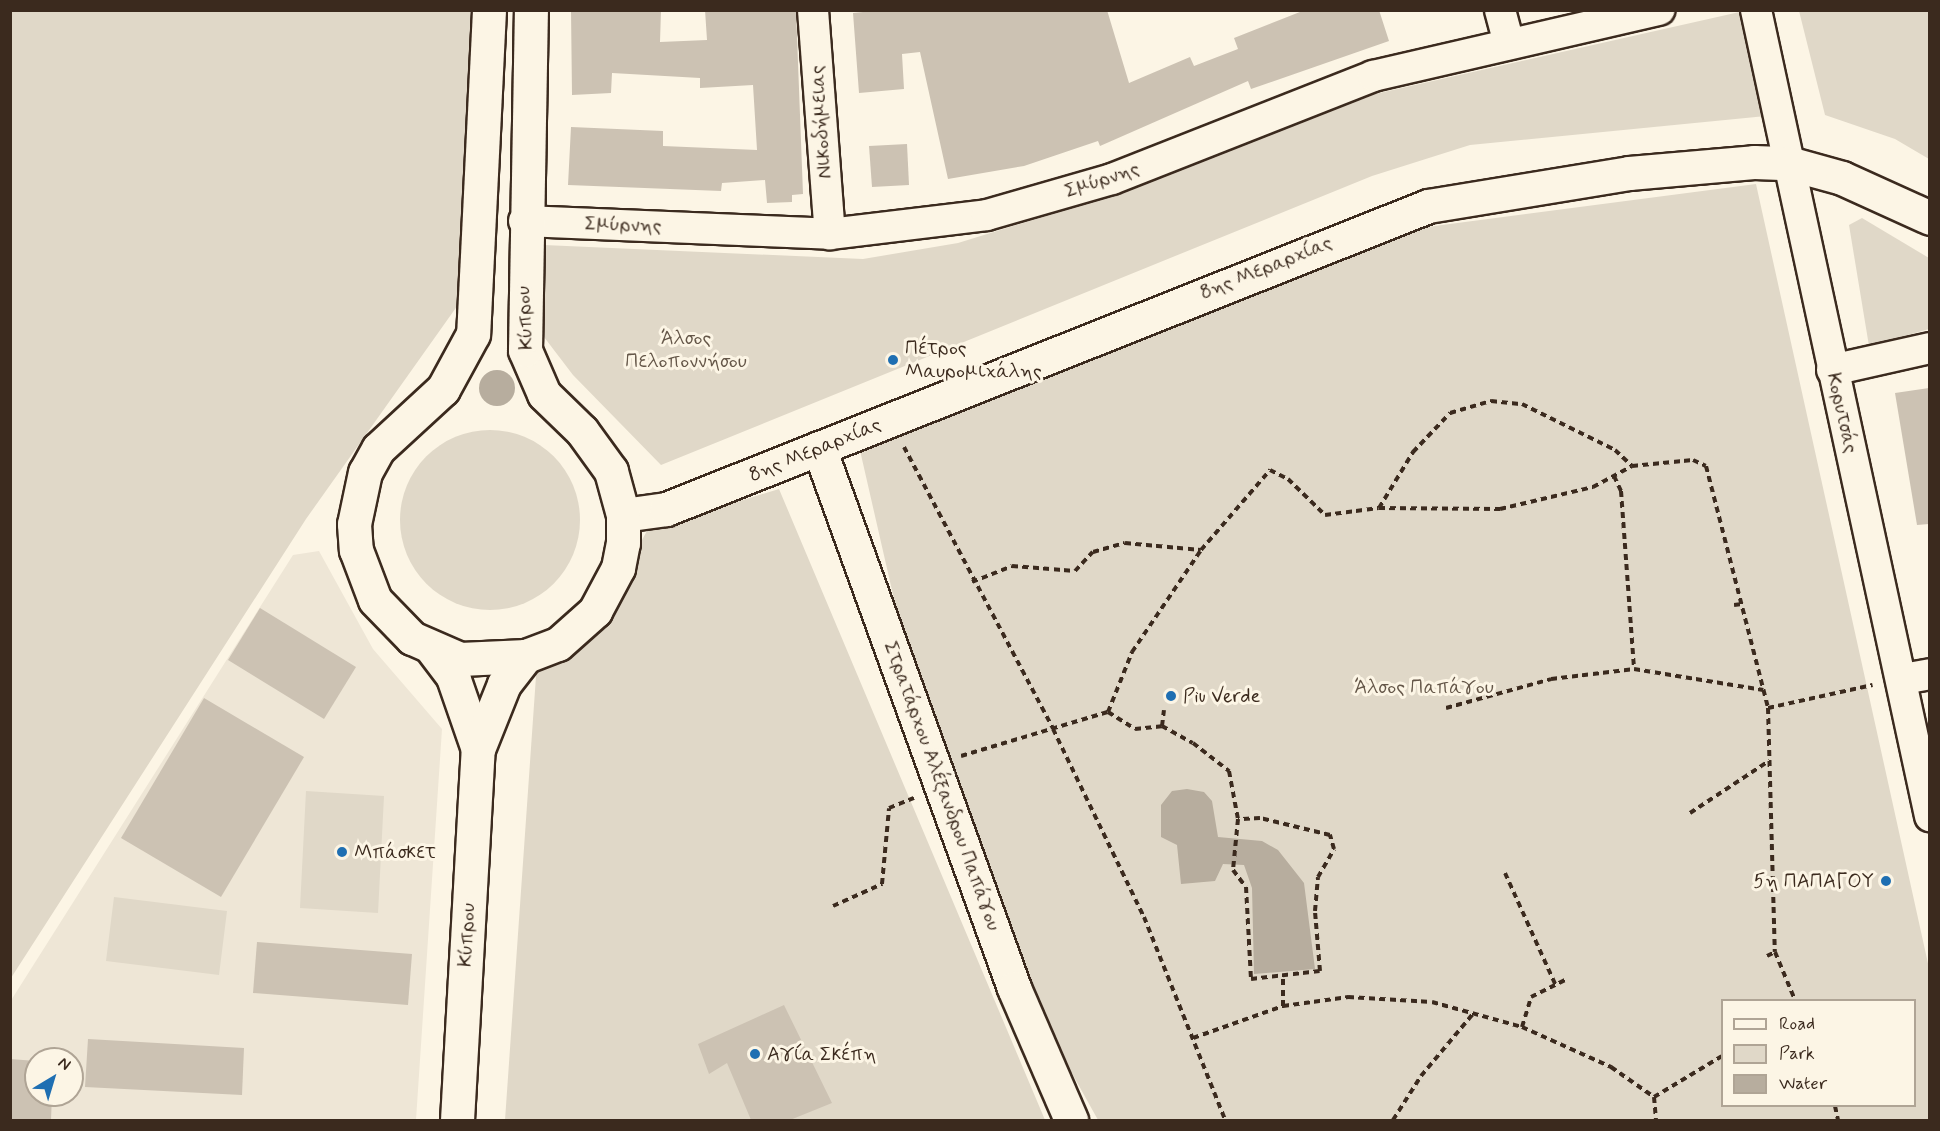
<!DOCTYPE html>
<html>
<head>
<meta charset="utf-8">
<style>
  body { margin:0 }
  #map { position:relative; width:1940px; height:1131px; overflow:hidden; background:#fcf5e5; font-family:Mynerve,sans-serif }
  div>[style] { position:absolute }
  .built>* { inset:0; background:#eee6d6 }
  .green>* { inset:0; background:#e0d8c8 }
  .round { border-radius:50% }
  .water>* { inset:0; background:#b7ad9e }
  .building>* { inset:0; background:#ccc2b3 }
  .path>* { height:4px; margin-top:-2px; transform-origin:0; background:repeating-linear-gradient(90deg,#3b2a1e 0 6px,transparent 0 10.5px) }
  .roads { filter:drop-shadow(2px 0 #3b2a1e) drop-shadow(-2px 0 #3b2a1e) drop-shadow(0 2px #3b2a1e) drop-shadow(0 -2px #3b2a1e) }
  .street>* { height:30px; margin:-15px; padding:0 15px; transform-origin:15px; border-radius:15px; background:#fcf5e5 }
  .secondary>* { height:33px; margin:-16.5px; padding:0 16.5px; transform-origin:16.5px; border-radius:16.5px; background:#fcf5e5 }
  .dots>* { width:16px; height:16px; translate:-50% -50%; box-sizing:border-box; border:3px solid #fcf5e5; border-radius:50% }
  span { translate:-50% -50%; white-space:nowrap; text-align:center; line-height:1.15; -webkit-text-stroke:6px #fcf5e5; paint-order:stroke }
  .street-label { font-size:20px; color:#3b2a1e }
  .park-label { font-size:20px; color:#645648 }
  .poi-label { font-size:20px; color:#3b2a1e }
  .left { translate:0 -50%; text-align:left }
  .right { translate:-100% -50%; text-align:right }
  .frame { position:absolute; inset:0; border:12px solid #3b2a1e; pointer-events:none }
  .legend { position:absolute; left:1721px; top:999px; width:195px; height:108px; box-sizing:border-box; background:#fcf5e5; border:2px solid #afa495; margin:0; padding:8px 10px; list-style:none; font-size:18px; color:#3b2a1e }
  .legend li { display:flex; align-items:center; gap:12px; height:30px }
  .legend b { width:30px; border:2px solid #afa495 }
  .north { position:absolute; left:24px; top:1047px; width:60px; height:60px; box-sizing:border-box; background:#fcf5e5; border:2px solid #afa495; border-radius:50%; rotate:38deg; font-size:16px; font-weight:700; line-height:24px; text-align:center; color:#3b2a1e }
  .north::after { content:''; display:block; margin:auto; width:21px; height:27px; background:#1f6fb2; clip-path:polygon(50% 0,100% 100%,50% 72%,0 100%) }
</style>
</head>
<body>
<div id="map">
  <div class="built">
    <div style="clip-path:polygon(evenodd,319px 551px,373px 649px,442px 729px,416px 1120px,11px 1120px,10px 1002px,293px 555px,319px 551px,36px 1059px,72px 1059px,72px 1095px,36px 1095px,36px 1059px)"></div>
  </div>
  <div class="green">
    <div style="clip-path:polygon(11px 11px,476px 11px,465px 295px,306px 519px,11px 978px)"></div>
    <div style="clip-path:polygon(1744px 11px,1766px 116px,1470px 145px,1372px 176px,661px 465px,573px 375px,544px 337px,539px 308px,544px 245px,863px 259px,958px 243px,1124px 192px,1375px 94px)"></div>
    <div style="clip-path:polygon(1799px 11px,1929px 11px,1929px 159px,1895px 139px,1825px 115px)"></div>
    <div style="clip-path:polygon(evenodd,1756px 184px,1929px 968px,1929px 1120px,1098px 1120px,1054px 1041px,915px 691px,859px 446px,1404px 230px,1756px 184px,1722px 1000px,1914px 1000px,1914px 1106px,1722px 1106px,1722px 1000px)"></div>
    <div style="clip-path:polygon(1862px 218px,1929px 258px,1929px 329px,1869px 346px,1849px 225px)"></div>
    <div class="round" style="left:400px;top:430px;width:180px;height:180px"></div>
    <div style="clip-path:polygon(779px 489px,1045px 1120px,505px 1120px,537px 662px,601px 615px,648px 529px)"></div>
    <div style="clip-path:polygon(306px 791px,384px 796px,378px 913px,300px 908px)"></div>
    <div style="clip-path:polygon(114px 897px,227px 911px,219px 975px,106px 961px)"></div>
  </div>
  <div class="water">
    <div class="round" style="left:479px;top:370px;width:36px;height:36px"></div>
    <div style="clip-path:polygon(1187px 789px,1204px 792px,1212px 801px,1218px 837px,1262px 841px,1278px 850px,1304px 883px,1315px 969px,1254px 974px,1252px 888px,1244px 865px,1223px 864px,1215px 881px,1181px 884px,1177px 845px,1161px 837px,1161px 805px,1172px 791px)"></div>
  </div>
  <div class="building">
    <div style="clip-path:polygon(571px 10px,661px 10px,660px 42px,707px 40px,705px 10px,796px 10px,803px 194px,792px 195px,792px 202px,767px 203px,765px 180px,722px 183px,721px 191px,568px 185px,571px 127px,663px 131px,663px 146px,757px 150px,753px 85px,700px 88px,700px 78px,612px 73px,611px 93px,572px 95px)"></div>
    <div style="clip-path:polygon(883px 10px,1107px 10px,1129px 83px,1190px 57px,1194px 66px,1238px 49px,1234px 38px,1305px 10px,1379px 10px,1389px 41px,1251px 89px,1248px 81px,1100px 146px,1098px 141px,1024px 166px,948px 179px,920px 52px,902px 54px,904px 89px,859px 93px,853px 13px)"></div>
    <div style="clip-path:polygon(907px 144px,909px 185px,872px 187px,869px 146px)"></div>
    <div style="clip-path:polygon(1929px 388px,1929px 524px,1917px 525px,1895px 393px)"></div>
    <div style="clip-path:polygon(260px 608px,356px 667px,324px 719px,228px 660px)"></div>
    <div style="clip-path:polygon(204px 698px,304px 757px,221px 897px,121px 838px)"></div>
    <div style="clip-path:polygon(257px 942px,412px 954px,408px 1005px,253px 993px)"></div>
    <div style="clip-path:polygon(784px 1005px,832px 1103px,790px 1120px,751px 1120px,727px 1063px,709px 1074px,698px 1044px)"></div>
    <div style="clip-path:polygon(88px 1039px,244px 1048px,242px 1095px,85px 1087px)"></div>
    <div style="clip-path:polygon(10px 1059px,36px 1061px,36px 1095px,52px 1095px,51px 1120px,10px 1120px)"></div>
  </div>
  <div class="path">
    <div style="left:904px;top:447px;width:319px;rotate:62.1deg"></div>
    <div style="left:1053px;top:729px;width:209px;rotate:64.2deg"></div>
    <div style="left:1144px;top:917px;width:219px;rotate:68.2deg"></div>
    <div style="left:1614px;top:476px;width:17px;rotate:65deg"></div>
    <div style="left:1621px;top:491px;width:178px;rotate:85.8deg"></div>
    <div style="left:1379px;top:508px;width:121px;rotate:0.5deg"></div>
    <div style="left:1500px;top:509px;width:96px;rotate:-13.3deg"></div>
    <div style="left:1593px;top:487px;width:44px;rotate:-28.3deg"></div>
    <div style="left:1632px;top:466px;width:61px;rotate:-5.6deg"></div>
    <div style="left:1693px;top:460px;width:14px;rotate:25deg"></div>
    <div style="left:1706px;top:466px;width:250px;rotate:75.6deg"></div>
    <div style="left:1768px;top:708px;width:244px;rotate:88.4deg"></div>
    <div style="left:1775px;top:952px;width:52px;rotate:67.4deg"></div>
    <div style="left:972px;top:582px;width:43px;rotate:-21.8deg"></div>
    <div style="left:1012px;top:566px;width:63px;rotate:4.5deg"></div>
    <div style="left:1075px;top:571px;width:26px;rotate:-47deg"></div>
    <div style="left:1093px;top:552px;width:33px;rotate:-16deg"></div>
    <div style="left:1125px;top:543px;width:76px;rotate:5.3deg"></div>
    <div style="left:1201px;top:550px;width:106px;rotate:-49.2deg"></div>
    <div style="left:1270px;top:470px;width:20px;rotate:27deg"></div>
    <div style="left:1288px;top:479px;width:52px;rotate:44.2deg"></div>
    <div style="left:1325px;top:515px;width:54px;rotate:-7.4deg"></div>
    <div style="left:1379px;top:508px;width:66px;rotate:-58.7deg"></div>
    <div style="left:1413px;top:452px;width:54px;rotate:-46.5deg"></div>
    <div style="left:1450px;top:413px;width:43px;rotate:-16.3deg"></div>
    <div style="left:1491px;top:401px;width:31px;rotate:6deg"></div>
    <div style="left:1522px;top:404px;width:104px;rotate:26.3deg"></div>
    <div style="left:1615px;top:450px;width:23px;rotate:43deg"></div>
    <div style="left:1734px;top:605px;width:8px;rotate:-7deg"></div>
    <div style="left:1446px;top:708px;width:109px;rotate:-15.4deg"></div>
    <div style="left:1551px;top:679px;width:84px;rotate:-6.9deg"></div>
    <div style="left:1634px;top:669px;width:131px;rotate:9.2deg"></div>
    <div style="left:1768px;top:708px;width:107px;rotate:-12.4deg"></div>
    <div style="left:1108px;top:712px;width:65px;rotate:-68.2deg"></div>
    <div style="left:1132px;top:652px;width:123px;rotate:-55.9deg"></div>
    <div style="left:1162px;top:726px;width:16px;rotate:-83deg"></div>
    <div style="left:961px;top:756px;width:153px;rotate:-16.7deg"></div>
    <div style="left:1108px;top:712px;width:32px;rotate:32deg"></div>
    <div style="left:1135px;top:729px;width:27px;rotate:-6deg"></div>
    <div style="left:1162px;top:726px;width:35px;rotate:29deg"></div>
    <div style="left:1193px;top:743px;width:46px;rotate:37.9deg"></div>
    <div style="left:1229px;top:771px;width:49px;rotate:79.4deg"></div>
    <div style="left:1238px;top:819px;width:51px;rotate:95.6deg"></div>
    <div style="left:1233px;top:870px;width:21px;rotate:53deg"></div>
    <div style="left:1246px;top:887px;width:92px;rotate:86.9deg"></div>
    <div style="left:1251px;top:979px;width:69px;rotate:-6.6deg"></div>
    <div style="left:1320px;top:971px;width:60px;rotate:-94.8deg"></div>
    <div style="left:1315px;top:911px;width:34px;rotate:-85deg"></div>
    <div style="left:1318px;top:877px;width:32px;rotate:-60deg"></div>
    <div style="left:1334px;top:849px;width:15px;rotate:-106deg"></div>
    <div style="left:1330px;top:835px;width:72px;rotate:-166.3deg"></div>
    <div style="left:1260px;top:818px;width:22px;rotate:177deg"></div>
    <div style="left:1690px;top:813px;width:95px;rotate:-33.4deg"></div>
    <div style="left:1505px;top:873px;width:124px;rotate:65.7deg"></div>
    <div style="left:833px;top:906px;width:54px;rotate:-24.2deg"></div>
    <div style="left:882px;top:884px;width:76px;rotate:-84.7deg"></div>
    <div style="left:889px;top:808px;width:27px;rotate:-22deg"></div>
    <div style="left:1767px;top:956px;width:9px;rotate:-27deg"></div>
    <div style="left:1283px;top:1006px;width:31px;rotate:-90deg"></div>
    <div style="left:1522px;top:1027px;width:31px;rotate:-73deg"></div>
    <div style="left:1531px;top:997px;width:40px;rotate:-26.6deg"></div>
    <div style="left:1193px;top:1038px;width:96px;rotate:-19.6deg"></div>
    <div style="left:1283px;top:1006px;width:66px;rotate:-7.9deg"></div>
    <div style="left:1348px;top:997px;width:84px;rotate:3.4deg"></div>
    <div style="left:1432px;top:1002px;width:93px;rotate:15.5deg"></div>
    <div style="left:1522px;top:1027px;width:98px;rotate:24.2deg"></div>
    <div style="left:1611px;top:1067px;width:52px;rotate:34.9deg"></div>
    <div style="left:1654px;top:1097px;width:23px;rotate:85deg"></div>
    <div style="left:1654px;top:1097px;width:79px;rotate:-31.1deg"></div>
    <div style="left:1835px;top:1106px;width:14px;rotate:78deg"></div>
    <div style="left:1393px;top:1120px;width:52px;rotate:-57.5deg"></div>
    <div style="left:1421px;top:1076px;width:80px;rotate:-50.1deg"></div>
  </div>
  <div class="roads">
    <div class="street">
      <div style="left:813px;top:10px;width:225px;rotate:85.7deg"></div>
      <div style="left:1500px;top:10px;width:35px;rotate:75deg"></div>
      <div style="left:1756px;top:10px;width:825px;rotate:77.82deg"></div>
      <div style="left:524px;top:221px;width:306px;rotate:2.4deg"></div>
      <div style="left:830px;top:234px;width:158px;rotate:-6.9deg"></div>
      <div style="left:987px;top:215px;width:130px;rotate:-16.1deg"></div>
      <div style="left:1112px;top:179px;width:281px;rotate:-21.5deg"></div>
      <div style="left:1373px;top:76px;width:294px;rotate:-13deg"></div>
      <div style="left:1832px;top:370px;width:100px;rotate:-12.7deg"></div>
      <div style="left:1903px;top:679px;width:27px;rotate:-10deg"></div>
    </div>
    <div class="secondary">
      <div style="left:489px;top:10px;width:324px;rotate:92.8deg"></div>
      <div style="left:473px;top:334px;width:63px;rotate:118.6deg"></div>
      <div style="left:443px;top:389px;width:88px;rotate:137.3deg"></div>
      <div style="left:378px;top:449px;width:26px;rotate:119deg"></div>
      <div style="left:365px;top:472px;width:53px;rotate:101.9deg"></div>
      <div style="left:354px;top:524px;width:26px;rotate:86deg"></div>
      <div style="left:356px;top:550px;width:53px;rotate:69.2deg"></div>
      <div style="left:375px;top:600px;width:53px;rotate:45.8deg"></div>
      <div style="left:412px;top:638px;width:52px;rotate:23.6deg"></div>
      <div style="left:460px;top:659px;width:66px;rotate:-2.6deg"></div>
      <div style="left:819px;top:448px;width:574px;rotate:70.14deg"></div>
      <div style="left:1014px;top:988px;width:144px;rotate:66.6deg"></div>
      <div style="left:623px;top:515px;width:43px;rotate:-7.9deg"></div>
      <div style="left:666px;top:509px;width:820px;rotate:-21.68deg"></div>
      <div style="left:1428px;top:206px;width:204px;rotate:-9.3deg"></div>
      <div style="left:1629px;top:173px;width:125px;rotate:-5deg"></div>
      <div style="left:1754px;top:162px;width:34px;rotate:2deg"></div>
      <div style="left:1788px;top:163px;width:56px;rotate:15.5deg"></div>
      <div style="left:1842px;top:178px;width:97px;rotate:24.4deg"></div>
      <div style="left:433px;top:650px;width:34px;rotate:53deg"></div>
      <div style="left:453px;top:677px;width:76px;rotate:70.9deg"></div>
      <div style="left:457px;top:1120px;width:372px;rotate:-86.8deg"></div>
      <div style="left:478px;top:749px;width:70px;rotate:-68.2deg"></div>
      <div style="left:504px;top:684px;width:36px;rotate:-52deg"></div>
      <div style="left:526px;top:656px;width:34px;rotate:-21deg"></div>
      <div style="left:558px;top:644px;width:50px;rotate:-41.7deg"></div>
      <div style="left:595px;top:611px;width:49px;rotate:-61.9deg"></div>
      <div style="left:618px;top:568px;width:25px;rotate:-79deg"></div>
      <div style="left:623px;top:543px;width:28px;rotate:-90deg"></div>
      <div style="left:623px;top:515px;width:46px;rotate:-105.3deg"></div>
      <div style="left:611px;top:471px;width:49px;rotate:-125.9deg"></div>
      <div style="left:582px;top:431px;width:53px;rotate:-135.8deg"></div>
      <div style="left:544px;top:394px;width:48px;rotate:-113.4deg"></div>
      <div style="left:525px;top:350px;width:340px;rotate:-89deg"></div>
    </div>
  </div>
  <div class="dots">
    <div style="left:893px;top:360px;background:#1f6fb2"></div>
    <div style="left:1171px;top:696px;background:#1f6fb2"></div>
    <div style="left:342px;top:852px;background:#1f6fb2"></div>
    <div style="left:1886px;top:881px;background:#1f6fb2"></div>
    <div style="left:755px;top:1054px;background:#1f6fb2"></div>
  </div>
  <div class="street-label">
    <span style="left:821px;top:122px;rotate:-94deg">Νικοδήμειας</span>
    <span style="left:1102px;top:180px;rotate:-18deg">Σμύρνης</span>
    <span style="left:623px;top:225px;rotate:2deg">Σμύρνης</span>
    <span style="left:1266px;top:268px;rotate:-22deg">8ης Μεραρχίας</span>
    <span style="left:525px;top:318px;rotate:-93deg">Κύπρου</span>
    <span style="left:1842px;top:413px;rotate:77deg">Κορυτσάς</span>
    <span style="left:815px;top:450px;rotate:-22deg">8ης Μεραρχίας</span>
    <span style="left:942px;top:786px;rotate:70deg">Στρατάρχου Αλέξανδρου Παπάγου</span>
    <span style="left:467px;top:935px;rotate:-87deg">Κύπρου</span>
  </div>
  <div class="park-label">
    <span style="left:686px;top:350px">Άλσος<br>Πελοποννήσου</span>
    <span style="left:1424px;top:687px">Άλσος Παπάγου</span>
  </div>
  <div class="poi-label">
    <span class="left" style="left:905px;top:360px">Πέτρος<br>Μαυρομιχάλης</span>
    <span class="left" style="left:1183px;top:696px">Piu Verde</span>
    <span class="left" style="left:354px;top:852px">Μπάσκετ</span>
    <span class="right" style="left:1874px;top:881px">5η ΠΑΠΑΓΟΥ</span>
    <span class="left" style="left:767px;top:1054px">Αγία Σκέπη</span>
  </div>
  <div class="frame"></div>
  <ul class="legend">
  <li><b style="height:8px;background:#fcf5e5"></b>Road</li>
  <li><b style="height:16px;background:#e0d8c8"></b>Park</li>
  <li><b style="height:16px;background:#b7ad9e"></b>Water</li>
  </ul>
  <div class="north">N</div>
</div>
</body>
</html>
